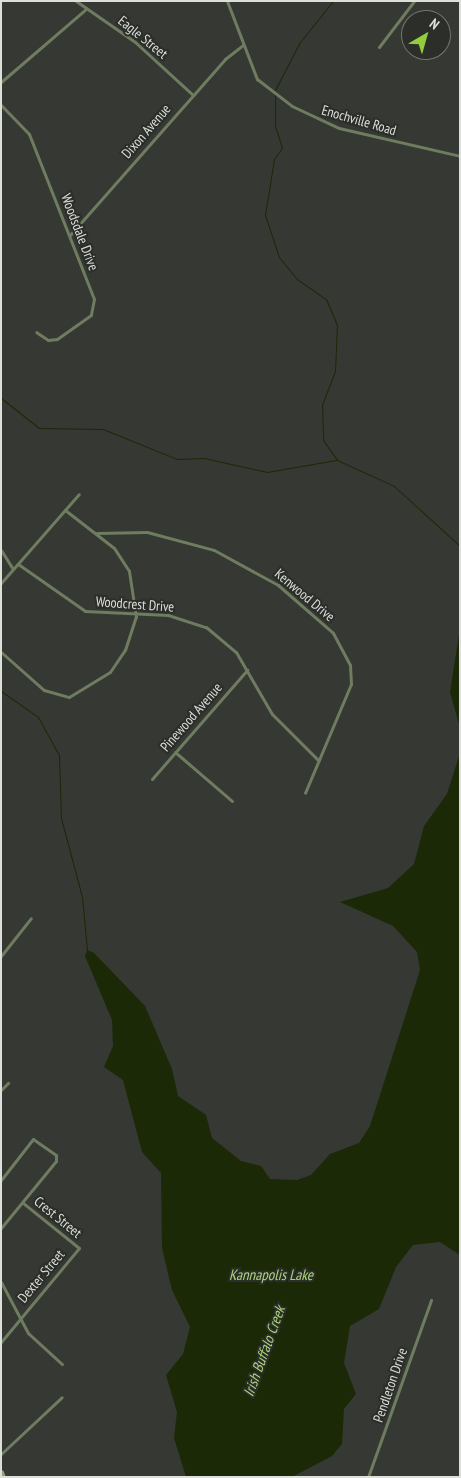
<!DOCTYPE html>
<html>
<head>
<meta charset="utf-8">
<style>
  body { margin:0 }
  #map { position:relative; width:461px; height:1478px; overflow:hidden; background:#363833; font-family:"PT Sans Narrow",sans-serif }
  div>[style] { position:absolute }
  .water>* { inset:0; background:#1b2906 }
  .stream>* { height:1px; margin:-0.5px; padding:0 0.5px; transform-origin:0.5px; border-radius:0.5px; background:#1b2906 }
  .minor>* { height:3px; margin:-1.5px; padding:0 1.5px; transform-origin:1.5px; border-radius:1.5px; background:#6e7c60 }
  .secondary>* { height:5px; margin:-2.5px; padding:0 2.5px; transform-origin:2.5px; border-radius:2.5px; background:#8da276 }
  span { translate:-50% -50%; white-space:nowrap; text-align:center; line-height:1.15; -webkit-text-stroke:4px #2b2e29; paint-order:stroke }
  .street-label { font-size:14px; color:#dddfdb }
  .water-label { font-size:15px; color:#abd579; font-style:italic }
  .frame { position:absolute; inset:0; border:2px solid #dddfdb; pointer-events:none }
  .north { position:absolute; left:401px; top:10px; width:50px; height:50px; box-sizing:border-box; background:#2b2e29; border:1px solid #727570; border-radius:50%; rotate:38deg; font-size:14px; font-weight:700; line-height:20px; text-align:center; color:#dddfdb }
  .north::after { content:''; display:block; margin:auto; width:18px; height:22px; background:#93cc3d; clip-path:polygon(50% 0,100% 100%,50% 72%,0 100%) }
</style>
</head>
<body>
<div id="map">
  <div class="water">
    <div style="clip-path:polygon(460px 628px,460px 728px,450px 692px)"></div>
    <div style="clip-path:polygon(460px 753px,460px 1255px,440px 1242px,413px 1245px,396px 1267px,379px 1309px,350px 1326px,344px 1363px,356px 1394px,344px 1409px,342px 1444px,332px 1456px,292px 1477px,186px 1477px,174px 1438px,177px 1412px,166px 1375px,183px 1354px,190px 1327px,172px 1290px,162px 1248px,161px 1173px,142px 1152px,123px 1080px,104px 1067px,113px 1046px,112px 1020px,85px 956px,87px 950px,94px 953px,145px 1006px,172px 1069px,178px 1096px,206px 1115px,212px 1138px,241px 1161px,261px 1166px,270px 1179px,297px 1180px,311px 1175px,330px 1154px,359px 1143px,370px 1126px,420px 970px,417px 952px,393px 926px,340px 902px,388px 888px,414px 864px,424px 826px,447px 794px)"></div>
  </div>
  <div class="stream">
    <div style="left:275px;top:90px;width:54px;rotate:-62.5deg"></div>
    <div style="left:300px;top:42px;width:53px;rotate:-51.2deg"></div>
    <div style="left:275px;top:94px;width:32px;rotate:90deg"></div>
    <div style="left:275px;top:126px;width:23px;rotate:72deg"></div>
    <div style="left:282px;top:148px;width:14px;rotate:126deg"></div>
    <div style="left:274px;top:159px;width:57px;rotate:99.1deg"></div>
    <div style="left:265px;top:215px;width:44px;rotate:71.6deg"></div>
    <div style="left:279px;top:257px;width:28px;rotate:51deg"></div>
    <div style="left:297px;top:279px;width:35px;rotate:35deg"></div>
    <div style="left:326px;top:299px;width:28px;rotate:67deg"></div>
    <div style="left:337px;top:325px;width:46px;rotate:92.5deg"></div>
    <div style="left:335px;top:371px;width:36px;rotate:111deg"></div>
    <div style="left:322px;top:405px;width:35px;rotate:88deg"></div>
    <div style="left:323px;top:440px;width:24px;rotate:55deg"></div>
    <div style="left:337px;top:460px;width:63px;rotate:24.5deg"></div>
    <div style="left:394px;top:486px;width:89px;rotate:42.3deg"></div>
    <div style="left:1px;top:398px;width:48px;rotate:38.3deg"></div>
    <div style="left:39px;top:428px;width:64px;rotate:0.9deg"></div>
    <div style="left:103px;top:429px;width:80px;rotate:22.1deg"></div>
    <div style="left:177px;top:459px;width:27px;rotate:-2deg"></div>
    <div style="left:204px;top:458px;width:65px;rotate:12.5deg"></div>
    <div style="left:267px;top:472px;width:70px;rotate:-9.9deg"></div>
    <div style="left:1px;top:691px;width:45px;rotate:35.1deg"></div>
    <div style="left:38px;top:717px;width:43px;rotate:61.1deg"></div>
    <div style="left:59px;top:755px;width:63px;rotate:88.2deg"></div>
    <div style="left:61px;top:818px;width:82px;rotate:75.1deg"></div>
    <div style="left:82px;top:897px;width:53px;rotate:84.6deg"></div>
  </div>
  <div class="minor">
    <div style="left:76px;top:1px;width:72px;rotate:34.8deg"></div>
    <div style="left:135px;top:42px;width:79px;rotate:42.4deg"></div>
    <div style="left:227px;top:1px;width:84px;rotate:69deg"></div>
    <div style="left:257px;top:79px;width:44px;rotate:37.6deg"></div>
    <div style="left:292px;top:106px;width:52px;rotate:25.1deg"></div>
    <div style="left:339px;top:128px;width:124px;rotate:13deg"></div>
    <div style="left:379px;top:47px;width:58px;rotate:-52.7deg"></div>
    <div style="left:1px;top:82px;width:113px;rotate:-40.7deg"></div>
    <div style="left:1px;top:105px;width:40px;rotate:46deg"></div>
    <div style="left:29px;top:134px;width:177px;rotate:68.5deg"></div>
    <div style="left:94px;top:299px;width:16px;rotate:101deg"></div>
    <div style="left:91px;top:315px;width:42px;rotate:144.8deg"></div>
    <div style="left:57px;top:339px;width:9px;rotate:174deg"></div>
    <div style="left:48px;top:340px;width:14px;rotate:-146deg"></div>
    <div style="left:70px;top:235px;width:235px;rotate:-48.6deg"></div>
    <div style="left:225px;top:59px;width:23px;rotate:-38deg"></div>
    <div style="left:97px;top:533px;width:50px;rotate:-1.1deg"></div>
    <div style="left:147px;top:532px;width:69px;rotate:15deg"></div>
    <div style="left:214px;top:550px;width:73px;rotate:28.7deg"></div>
    <div style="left:278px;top:585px;width:73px;rotate:41.1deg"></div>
    <div style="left:333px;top:633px;width:36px;rotate:62deg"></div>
    <div style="left:350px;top:665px;width:19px;rotate:87deg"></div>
    <div style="left:351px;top:684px;width:118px;rotate:112.9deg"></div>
    <div style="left:1px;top:550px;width:22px;rotate:58deg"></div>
    <div style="left:18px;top:564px;width:82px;rotate:35deg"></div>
    <div style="left:85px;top:611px;width:83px;rotate:2.8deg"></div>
    <div style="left:168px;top:615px;width:40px;rotate:18deg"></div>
    <div style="left:206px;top:627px;width:39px;rotate:40deg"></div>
    <div style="left:236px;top:652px;width:72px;rotate:59.9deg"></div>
    <div style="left:272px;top:714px;width:66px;rotate:45deg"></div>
    <div style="left:1px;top:583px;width:118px;rotate:-48.8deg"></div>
    <div style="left:1px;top:652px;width:57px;rotate:41.5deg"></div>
    <div style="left:44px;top:690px;width:26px;rotate:16deg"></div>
    <div style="left:69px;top:697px;width:48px;rotate:-31.4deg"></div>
    <div style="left:110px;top:672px;width:27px;rotate:-56deg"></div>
    <div style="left:125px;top:650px;width:35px;rotate:-72deg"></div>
    <div style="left:136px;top:617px;width:47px;rotate:-98.7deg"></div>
    <div style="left:129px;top:571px;width:27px;rotate:-123deg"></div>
    <div style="left:114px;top:548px;width:62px;rotate:-142.2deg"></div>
    <div style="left:175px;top:752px;width:75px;rotate:40.7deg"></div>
    <div style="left:152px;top:779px;width:145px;rotate:-48.9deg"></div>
    <div style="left:1px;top:956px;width:48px;rotate:-51.7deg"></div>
    <div style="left:1px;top:1090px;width:10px;rotate:-45deg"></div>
    <div style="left:1px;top:1180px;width:52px;rotate:-52deg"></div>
    <div style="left:33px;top:1139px;width:28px;rotate:35deg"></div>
    <div style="left:56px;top:1155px;width:6px;rotate:90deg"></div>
    <div style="left:56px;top:1161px;width:87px;rotate:129.4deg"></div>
    <div style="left:1px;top:1282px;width:58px;rotate:62.1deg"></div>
    <div style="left:28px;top:1333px;width:46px;rotate:42.4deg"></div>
    <div style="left:1px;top:1342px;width:122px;rotate:-50.3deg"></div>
    <div style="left:79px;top:1248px;width:72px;rotate:-141.2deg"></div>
    <div style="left:1px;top:1454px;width:83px;rotate:-43.1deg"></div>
    <div style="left:368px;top:1477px;width:188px;rotate:-70.4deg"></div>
  </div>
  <div class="secondary">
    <div style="left:1px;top:1472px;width:5px;rotate:68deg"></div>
  </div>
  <div class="street-label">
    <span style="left:143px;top:37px;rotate:39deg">Eagle Street</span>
    <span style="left:359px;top:120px;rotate:16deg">Enochville Road</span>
    <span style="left:146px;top:131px;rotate:-49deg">Dixon Avenue</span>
    <span style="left:80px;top:232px;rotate:69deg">Woodsdale Drive</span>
    <span style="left:305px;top:595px;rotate:40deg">Kenwood Drive</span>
    <span style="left:135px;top:604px;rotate:4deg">Woodcrest Drive</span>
    <span style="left:191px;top:717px;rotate:-49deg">Pinewood Avenue</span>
    <span style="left:58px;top:1217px;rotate:39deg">Crest Street</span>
    <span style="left:41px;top:1276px;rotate:-50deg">Dexter Street</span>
    <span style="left:390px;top:1385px;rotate:-71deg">Pendleton Drive</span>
  </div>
  <div class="water-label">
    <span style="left:271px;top:1275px">Kannapolis Lake</span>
    <span style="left:264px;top:1351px;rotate:-70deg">Irish Buffalo Creek</span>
  </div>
  <div class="frame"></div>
  <div class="north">N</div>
</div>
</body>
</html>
